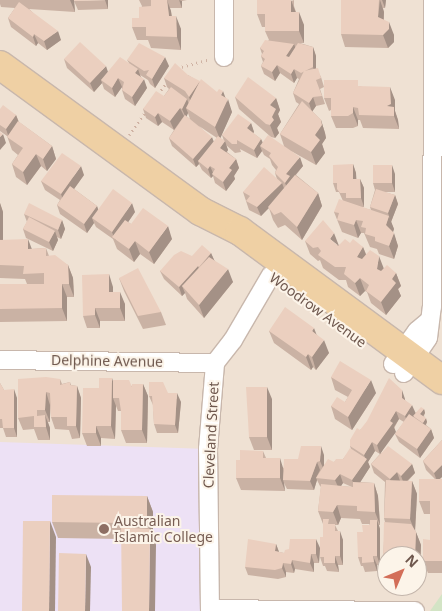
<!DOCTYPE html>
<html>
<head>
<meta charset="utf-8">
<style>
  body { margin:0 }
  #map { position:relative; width:442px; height:611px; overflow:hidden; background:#f9f0e4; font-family:"Noto Sans",sans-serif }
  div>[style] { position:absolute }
  .residential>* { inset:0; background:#efe1d3 }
  .education>* { inset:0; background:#ede1f5 }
  .green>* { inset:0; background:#d3e4c5 }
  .path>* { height:2.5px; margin-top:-1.25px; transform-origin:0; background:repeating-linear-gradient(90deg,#cfb2a3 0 1px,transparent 0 5px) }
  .roads { filter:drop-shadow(1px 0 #c8b7ac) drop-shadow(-1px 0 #c8b7ac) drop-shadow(0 1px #c8b7ac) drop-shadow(0 -1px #c8b7ac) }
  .street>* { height:18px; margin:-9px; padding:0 9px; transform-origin:9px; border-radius:9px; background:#fff }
  .primary>* { height:28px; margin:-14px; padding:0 14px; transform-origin:14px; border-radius:14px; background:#efd0a4 }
  .wall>* { inset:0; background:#cab2a4 }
  .shaded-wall>* { inset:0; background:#a49186 }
  .building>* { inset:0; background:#ebcfbf }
  .dots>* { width:14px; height:14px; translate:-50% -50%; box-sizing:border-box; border:2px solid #fcf4e9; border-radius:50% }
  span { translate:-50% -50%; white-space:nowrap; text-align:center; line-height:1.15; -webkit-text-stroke:4px #fcf4e9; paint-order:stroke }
  .street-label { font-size:14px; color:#6e574d }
  .education-label { font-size:14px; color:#785e54 }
  .left { translate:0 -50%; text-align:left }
  .north { position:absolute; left:377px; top:546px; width:50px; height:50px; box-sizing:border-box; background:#fcf4e9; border:1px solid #c3b5ab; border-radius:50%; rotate:45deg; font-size:14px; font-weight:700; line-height:20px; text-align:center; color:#6e574d }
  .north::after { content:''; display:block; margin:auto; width:18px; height:22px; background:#d36e58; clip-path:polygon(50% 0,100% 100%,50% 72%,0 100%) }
</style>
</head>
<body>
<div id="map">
  <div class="residential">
    <div style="clip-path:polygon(evenodd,0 0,442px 0,442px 611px,0 611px,0 0,387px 556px,417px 556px,417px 586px,387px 586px,387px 556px)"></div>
  </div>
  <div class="education">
    <div style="clip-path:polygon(0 442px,208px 449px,210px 611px,0 611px)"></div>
  </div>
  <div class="green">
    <div style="clip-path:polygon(442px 594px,442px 611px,430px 611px)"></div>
  </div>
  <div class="path">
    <div style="left:177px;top:68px;width:34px;rotate:-15deg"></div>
    <div style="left:158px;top:94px;width:15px;rotate:-53deg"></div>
    <div style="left:129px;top:135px;width:29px;rotate:-55deg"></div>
  </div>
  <div class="roads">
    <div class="street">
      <div style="left:224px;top:57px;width:57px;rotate:-90deg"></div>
      <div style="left:0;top:360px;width:215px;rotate:0.8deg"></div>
      <div style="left:393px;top:364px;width:41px;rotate:-54deg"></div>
      <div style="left:417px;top:331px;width:16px;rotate:-40deg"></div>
      <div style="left:404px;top:373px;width:42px;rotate:-55.6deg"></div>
      <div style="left:428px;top:338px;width:31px;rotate:-83deg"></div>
      <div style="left:432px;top:307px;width:307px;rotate:-89.8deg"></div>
      <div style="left:210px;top:609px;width:205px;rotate:0.6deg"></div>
      <div style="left:210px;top:611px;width:162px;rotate:-90.7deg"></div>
      <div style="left:208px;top:449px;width:86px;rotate:-85.3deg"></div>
      <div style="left:215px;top:363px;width:29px;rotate:-52deg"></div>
      <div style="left:233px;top:340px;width:75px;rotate:-59.7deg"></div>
    </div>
    <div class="primary">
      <div style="left:0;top:65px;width:248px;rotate:36.1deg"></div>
      <div style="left:200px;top:211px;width:45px;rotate:26.6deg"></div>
      <div style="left:240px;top:231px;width:251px;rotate:36.4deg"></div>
    </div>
  </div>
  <div class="wall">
    <div style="clip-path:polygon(0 0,74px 0,75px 12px,29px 9px,61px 40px,47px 50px,38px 43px,36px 46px,11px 27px,8px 18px,15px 8px,1px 7px,0 4px)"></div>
    <div style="clip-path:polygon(108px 0,108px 9px,78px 10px,74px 1px)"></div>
    <div style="clip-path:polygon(139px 0,187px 0,182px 1px,182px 8px,170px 8px,172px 16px,181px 29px,181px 50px,151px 48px,148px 40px,137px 40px,132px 27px,139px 18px,142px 6px)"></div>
    <div style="clip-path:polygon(evenodd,294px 0,294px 6px,296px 12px,304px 25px,304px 43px,300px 43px,313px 47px,316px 56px,316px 68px,321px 77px,324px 87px,320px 89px,325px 104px,316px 106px,312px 111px,321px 120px,325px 133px,326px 138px,322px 144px,325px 153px,316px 165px,291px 151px,303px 166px,296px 175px,318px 193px,322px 206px,302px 240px,285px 225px,278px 228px,273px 220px,269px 208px,261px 216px,249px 210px,243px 192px,277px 179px,275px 173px,276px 170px,272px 165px,270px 159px,264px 155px,262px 151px,257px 158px,240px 149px,241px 152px,235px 153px,226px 145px,228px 150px,227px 152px,236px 159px,239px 168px,234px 176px,235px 179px,226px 191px,215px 183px,213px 176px,211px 178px,202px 170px,199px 164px,196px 167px,172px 146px,169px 138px,174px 130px,162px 122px,158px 126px,146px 118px,143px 109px,164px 96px,169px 89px,167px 87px,164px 78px,188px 75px,225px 98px,232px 112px,220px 138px,224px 141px,222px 135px,251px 123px,254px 132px,253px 133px,261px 139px,263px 143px,284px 146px,280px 134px,299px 104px,296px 102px,293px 93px,299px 79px,297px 78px,294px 83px,280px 73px,275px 81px,264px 74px,261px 66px,263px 62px,261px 56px,262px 54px,260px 48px,269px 40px,265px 31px,265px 27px,262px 27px,257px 14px,294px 0,188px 113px,190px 119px,186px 116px,188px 113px,294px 0,199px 126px,217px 138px,214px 142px,199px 126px)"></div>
    <div style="clip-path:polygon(341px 0,386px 0,385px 8px,383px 8px,384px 12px,384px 20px,394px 35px,394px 42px,388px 48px,345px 47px,341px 34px)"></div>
    <div style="clip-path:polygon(64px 59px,108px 72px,129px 63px,127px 60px,169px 66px,155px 88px,150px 84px,148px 80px,140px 75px,147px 88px,135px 106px,125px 99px,122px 90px,122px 87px,115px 97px,104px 89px,102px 83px,94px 92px,67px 68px)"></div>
    <div style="clip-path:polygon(360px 86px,395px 100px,395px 111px,398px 120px,399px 129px,363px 128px,360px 120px,358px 120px,358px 126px,353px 128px,336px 128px,331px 116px,331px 110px,329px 111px,324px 98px)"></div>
    <div style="clip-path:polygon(235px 97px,276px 98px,280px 110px,278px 114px,281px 122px,277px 128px,279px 133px,275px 138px,271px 137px,239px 109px)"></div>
    <div style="clip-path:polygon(0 109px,16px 115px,19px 122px,52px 146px,56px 159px,47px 171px,41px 166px,27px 185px,16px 177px,12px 164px,18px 155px,12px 150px,7px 136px,0 131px)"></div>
    <div style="clip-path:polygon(353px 164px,356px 173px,356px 179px,360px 179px,364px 188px,364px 207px,360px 207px,371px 210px,370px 207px,375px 190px,373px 183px,395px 174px,395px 192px,384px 192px,395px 195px,398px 204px,391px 222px,394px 229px,393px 232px,398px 246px,394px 259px,379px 254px,377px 249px,370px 247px,364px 233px,361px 233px,358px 238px,342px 232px,334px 212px,343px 201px,339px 192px,336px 192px,333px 183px)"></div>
    <div style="clip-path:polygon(84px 175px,74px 189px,97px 206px,98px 210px,135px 212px,128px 222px,131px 224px,172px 239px,154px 264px,140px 254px,134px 262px,117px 249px,113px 239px,96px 227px,94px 223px,87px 233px,60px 214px,57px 205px,60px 200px,45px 190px,41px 181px)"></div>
    <div style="clip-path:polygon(0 203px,3px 212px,3px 240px,32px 249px,46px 248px,49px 256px,68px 265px,73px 278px,74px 297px,67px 297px,67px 321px,0 322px,0 284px,27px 284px,25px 279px,0 278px)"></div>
    <div style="clip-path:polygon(24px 214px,62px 220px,65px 229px,61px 239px,57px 237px,58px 240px,53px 251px,26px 238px,23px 229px,27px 222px)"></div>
    <div style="clip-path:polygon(305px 241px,339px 245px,350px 243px,363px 247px,366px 254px,383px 269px,396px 273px,401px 286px,398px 289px,401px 296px,386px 315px,371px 303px,367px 292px,365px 291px,360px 296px,348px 287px,346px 280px,339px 280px,323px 268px,320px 260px,318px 261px,310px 254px)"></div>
    <div style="clip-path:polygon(211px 253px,214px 260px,233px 282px,204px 318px,187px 299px,185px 293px,182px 296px,164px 279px,160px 271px,192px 256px)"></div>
    <div style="clip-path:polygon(119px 278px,161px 312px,166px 325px,143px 329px,124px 291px)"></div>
    <div style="clip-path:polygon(113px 287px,113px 292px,125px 304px,125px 321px,100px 321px,100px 328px,87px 328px,83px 316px)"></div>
    <div style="clip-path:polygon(269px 331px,317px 335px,329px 353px,316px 370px,313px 367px,311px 370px,274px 343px)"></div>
    <div style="clip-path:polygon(331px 377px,376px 393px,352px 430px,335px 419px,331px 406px,345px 402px,348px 397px,335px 390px)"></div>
    <div style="clip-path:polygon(60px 379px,62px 384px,70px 382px,71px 385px,77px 386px,81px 398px,80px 438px,72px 439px,69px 430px,55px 429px,51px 417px,50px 405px,50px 422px,48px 422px,50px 428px,50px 440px,38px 440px,34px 429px,23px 430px,18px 418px)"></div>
    <div style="clip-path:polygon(113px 382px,132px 386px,143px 384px,148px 396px,147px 443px,126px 443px,121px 430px,121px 411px,118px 411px,116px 406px,115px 439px,101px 438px,101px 446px,87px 446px,82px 433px,99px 388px)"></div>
    <div style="clip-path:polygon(0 383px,4px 390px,17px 398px,17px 437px,6px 437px,3px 428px,0 428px)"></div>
    <div style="clip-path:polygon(168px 393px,181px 402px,178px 433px,157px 433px,154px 424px,153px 405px,149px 396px)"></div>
    <div style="clip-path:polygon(272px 399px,272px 450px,254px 450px,249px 437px)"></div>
    <div style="clip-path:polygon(evenodd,405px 399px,405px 400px,415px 413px,424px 409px,425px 413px,424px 416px,427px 422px,426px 425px,431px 429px,434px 438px,420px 458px,399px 442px,395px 434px,404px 422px,399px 419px,381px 453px,412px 464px,415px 473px,408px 481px,412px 481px,417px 494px,415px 530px,421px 545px,420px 574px,417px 574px,417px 556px,387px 556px,387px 571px,383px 560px,385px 522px,384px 518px,385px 482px,374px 473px,371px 464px,380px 454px,375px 451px,368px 462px,370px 467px,360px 482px,374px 483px,378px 496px,380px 525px,379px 525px,380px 529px,380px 565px,377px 565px,377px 571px,365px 572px,363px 566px,361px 566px,358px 557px,363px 532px,370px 524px,362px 524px,360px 519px,341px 518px,338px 525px,335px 525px,338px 531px,343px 540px,343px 565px,338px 565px,339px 572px,327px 571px,325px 566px,323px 566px,320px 557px,323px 537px,323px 524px,318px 511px,321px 487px,320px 486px,317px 480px,314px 490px,287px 489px,284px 483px,285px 491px,241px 490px,236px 478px,240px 460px,263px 451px,266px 458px,284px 468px,298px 459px,324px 455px,324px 465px,343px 459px,351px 449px,350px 446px,360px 430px,405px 399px,343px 483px,352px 487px,341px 486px,343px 483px)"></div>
    <div style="clip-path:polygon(442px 440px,442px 477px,440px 479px,442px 479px,442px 573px,428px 573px,423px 561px,430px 540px,430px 514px,424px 514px,419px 501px,435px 479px,426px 470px,423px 461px)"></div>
    <div style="clip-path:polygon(147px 496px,153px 512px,153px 537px,156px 545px,121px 539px,58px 538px,52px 522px)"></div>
    <div style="clip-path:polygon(276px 544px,279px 552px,284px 553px,320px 548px,319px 563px,314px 563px,314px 572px,295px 569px,294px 573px,286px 572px,286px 577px,278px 579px,248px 575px,245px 567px)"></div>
  </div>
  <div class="shaded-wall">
    <div style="clip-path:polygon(70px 0,74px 0,75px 12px)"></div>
    <div style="clip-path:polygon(105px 0,108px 0,108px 9px)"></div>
    <div style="clip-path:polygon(167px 0,171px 11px,173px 29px,169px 16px)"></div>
    <div style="clip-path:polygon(179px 0,182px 1px,182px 8px)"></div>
    <div style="clip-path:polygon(291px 0,296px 13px,291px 12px)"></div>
    <div style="clip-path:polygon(380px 0,384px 12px,383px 30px,378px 17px)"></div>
    <div style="clip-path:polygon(382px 0,386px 0,385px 8px)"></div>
    <div style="clip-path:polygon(299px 12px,304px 25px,304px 43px,299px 31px)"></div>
    <div style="clip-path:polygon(176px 16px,181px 29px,181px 50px,177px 37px)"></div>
    <div style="clip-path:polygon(389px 22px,394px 35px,394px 42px,388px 48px,383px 35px)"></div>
    <div style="clip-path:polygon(58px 31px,61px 40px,47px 50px,44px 41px)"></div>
    <div style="clip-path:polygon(34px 34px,38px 43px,36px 46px,33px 37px)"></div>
    <div style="clip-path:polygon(294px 44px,297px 52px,289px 65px,286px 56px)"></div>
    <div style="clip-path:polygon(313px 47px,316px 56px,316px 76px,313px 67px)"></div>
    <div style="clip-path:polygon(165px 57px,169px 66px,155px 88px,152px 79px)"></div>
    <div style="clip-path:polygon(277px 65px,280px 73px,275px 81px,272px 72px)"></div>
    <div style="clip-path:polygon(106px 66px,109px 75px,101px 80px,102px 83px,94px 92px,90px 83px)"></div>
    <div style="clip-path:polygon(138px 69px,141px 78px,135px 73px)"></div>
    <div style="clip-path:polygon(294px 69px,297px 78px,294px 83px,291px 74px)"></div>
    <div style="clip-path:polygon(118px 78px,122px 87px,115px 97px,112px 88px)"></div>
    <div style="clip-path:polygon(144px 79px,147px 88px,135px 106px,132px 97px)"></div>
    <div style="clip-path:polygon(200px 81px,192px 106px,189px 97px)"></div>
    <div style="clip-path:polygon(390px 87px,395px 100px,395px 111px,398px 120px,399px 129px,394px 116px,387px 106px)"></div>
    <div style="clip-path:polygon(223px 91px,227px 102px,228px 99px,232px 112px,220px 139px,215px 127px,221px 95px)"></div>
    <div style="clip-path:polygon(313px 97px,316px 106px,312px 112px,309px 103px)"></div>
    <div style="clip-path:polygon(276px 98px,280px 110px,278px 114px,281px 122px,277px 128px,279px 133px,275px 138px,270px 125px,272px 117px,270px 105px)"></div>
    <div style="clip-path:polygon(187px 99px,190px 107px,186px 108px,188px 113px,186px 118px,182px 109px)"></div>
    <div style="clip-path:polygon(353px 107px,358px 120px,358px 126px,353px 113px)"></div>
    <div style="clip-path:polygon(180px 108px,184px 116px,174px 130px,170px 121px)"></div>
    <div style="clip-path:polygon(158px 113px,162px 122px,158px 126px,155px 117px)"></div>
    <div style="clip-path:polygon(16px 115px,19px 123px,9px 138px,6px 129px)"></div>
    <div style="clip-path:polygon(321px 120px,325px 133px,326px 138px,322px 144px,325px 153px,316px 165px,311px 152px,315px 135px)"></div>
    <div style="clip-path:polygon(251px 123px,254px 132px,250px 137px,247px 128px)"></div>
    <div style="clip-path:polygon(3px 134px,6px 143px,0 150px,0 137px)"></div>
    <div style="clip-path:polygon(212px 137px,215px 145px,198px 161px,199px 164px,196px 167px,193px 159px)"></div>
    <div style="clip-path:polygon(261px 139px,265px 148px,260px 146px,262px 151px,257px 158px,254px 150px)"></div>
    <div style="clip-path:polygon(225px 141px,228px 150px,223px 157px,220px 148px)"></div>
    <div style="clip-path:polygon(52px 146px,56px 159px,47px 171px,43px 159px)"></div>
    <div style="clip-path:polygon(36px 154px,41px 166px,27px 185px,23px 172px)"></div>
    <div style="clip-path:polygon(300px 157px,303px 166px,291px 180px,289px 192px,285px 183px,286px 174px)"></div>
    <div style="clip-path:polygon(236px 159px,239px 168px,234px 176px,235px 179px,226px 191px,223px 182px,229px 168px)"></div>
    <div style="clip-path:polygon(353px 164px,356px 173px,357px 188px,353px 179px)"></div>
    <div style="clip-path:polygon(392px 165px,395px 174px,395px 192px,392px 183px)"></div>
    <div style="clip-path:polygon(81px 166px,84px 175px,64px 203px,61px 194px)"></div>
    <div style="clip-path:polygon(210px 166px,214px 175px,212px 174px,213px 176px,211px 178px,208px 169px)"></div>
    <div style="clip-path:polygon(360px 179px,364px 188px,364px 207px,361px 198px)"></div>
    <div style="clip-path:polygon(282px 183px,285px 191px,261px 216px,257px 207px)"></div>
    <div style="clip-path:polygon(318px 193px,322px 206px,302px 240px,297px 227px)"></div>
    <div style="clip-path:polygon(395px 195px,398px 204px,391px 222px,388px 213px)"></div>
    <div style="clip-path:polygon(0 203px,3px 212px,3px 248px,0 239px)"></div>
    <div style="clip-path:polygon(132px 203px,135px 212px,116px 240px,114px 238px,112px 232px)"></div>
    <div style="clip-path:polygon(97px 206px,100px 215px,92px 218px,94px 223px,87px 233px,84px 224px)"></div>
    <div style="clip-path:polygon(389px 216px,394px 229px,391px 238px,386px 225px)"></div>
    <div style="clip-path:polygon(62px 220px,65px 229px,61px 239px,58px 230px)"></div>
    <div style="clip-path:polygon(356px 220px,361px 233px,358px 238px,354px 225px)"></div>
    <div style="clip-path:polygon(168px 226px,172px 239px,154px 264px,149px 252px)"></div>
    <div style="clip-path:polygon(55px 231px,58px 240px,53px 251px,49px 242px)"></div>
    <div style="clip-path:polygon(334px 233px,339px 246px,330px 239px)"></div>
    <div style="clip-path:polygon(394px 233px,398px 246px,394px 259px,389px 246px)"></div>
    <div style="clip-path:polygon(28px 239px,33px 252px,28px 249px)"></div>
    <div style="clip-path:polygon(135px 241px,140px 254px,134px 262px,129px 249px)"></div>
    <div style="clip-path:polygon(363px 247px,368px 260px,362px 269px,357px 257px)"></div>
    <div style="clip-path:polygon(211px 253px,215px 262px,200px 268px)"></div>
    <div style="clip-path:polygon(379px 256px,384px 269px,382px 281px,377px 269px)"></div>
    <div style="clip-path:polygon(68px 265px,73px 278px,74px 297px,69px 284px)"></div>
    <div style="clip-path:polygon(198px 266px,201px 275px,182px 286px,185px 293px,182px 296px,179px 287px)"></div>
    <div style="clip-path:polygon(228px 269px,233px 282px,204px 318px,199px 305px)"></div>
    <div style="clip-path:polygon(396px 273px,401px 286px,398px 289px,401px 296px,386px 315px,381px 302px,392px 279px)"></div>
    <div style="clip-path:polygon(109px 274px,113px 287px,113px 305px,109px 292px)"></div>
    <div style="clip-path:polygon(360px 278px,365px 291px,360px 296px,355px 283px)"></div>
    <div style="clip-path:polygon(62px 284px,67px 297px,67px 321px,62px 308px)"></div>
    <div style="clip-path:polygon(120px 292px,125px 304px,125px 321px,120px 308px)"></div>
    <div style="clip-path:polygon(95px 308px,100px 321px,100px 328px,95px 315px)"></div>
    <div style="clip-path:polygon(314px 328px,319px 341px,312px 331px)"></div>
    <div style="clip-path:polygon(324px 340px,329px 353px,316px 370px,312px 357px)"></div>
    <div style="clip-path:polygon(308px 354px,313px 367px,311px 370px,306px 357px)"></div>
    <div style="clip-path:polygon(112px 378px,116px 391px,113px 398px,116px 406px,115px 439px,111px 426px)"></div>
    <div style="clip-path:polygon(371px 380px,376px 393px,352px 430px,348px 417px)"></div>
    <div style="clip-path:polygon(143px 384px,148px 396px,147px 443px,142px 430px)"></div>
    <div style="clip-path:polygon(77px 386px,81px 398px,80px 438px,76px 426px)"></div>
    <div style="clip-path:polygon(267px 387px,272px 399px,272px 450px,267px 437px)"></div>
    <div style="clip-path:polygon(14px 389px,17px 398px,17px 437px,14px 428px)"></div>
    <div style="clip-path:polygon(402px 390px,405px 399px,405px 407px,402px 398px)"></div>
    <div style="clip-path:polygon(46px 392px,50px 405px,50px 422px,45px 410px)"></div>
    <div style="clip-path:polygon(177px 393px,181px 402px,178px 433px,175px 425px)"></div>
    <div style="clip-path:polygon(412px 405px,416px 414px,408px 424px,405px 416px)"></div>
    <div style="clip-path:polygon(424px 409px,425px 413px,422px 418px,420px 414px)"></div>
    <div style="clip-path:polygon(396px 411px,399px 419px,394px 427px,396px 432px,380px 454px,377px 445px,390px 421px)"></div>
    <div style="clip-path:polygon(45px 415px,50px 428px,50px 440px,46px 427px)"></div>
    <div style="clip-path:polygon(426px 418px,427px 422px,424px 428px,422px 424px)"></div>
    <div style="clip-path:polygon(96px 426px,101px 438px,101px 446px,96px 433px)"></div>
    <div style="clip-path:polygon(431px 429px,434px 438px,420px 458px,417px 449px)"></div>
    <div style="clip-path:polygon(372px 442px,375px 451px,368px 462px,370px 467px,356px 489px,352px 480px,366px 460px,364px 455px)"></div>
    <div style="clip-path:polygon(321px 446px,324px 455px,324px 470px,320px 461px)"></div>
    <div style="clip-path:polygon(280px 458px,284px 471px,283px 480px,284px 483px,285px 491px,280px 478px)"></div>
    <div style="clip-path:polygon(317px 462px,320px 470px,316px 478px,317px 480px,314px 490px,310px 481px)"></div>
    <div style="clip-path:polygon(412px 464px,415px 473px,404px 484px,401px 476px)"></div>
    <div style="clip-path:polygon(442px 465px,442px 477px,437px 481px,434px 473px)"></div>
    <div style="clip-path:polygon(397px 472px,400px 481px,393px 488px,390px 479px)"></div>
    <div style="clip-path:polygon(340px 474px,343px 483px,339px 489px,335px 480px)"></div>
    <div style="clip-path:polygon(412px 481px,417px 494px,415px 532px,410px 519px)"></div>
    <div style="clip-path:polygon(374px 483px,378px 496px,380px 525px,375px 512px)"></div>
    <div style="clip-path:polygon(147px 496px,153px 512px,153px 537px,156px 545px,155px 611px,149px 611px,150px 530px,147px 522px)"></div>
    <div style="clip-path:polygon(337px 505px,341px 518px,338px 525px,333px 512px)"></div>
    <div style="clip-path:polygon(377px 520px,380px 529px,380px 565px,377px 556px)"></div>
    <div style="clip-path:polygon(50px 521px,56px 537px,55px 611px,49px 611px)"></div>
    <div style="clip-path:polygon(340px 531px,343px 540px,343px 565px,340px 556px)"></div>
    <div style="clip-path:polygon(416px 532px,421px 545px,420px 574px,417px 567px,417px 556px,415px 556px)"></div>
    <div style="clip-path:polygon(316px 539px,320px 548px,319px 563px,316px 554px)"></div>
    <div style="clip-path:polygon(276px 544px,279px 552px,275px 551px)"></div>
    <div style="clip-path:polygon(86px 554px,91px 567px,90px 611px,85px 611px)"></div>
    <div style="clip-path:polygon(311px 554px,314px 563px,314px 572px,310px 563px)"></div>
    <div style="clip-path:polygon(335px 556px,338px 565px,339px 572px,335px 563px)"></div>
    <div style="clip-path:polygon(373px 556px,377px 565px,377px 571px,374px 562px)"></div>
    <div style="clip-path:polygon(292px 560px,295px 569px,294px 573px,291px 564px)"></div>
    <div style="clip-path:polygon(283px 563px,286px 572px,286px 577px,282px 568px)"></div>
  </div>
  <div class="building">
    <div style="clip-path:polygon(74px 0,105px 0,74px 1px)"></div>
    <div style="clip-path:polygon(151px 0,167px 0,169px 16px,176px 16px,177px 37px,146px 36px,146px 27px,132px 27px,132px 18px,139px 18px,139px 7px,151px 6px)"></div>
    <div style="clip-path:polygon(257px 0,291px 0,291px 12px,299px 12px,299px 31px,265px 31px,265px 14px,257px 14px)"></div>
    <div style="clip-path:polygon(341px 0,379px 0,378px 17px,389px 22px,389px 29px,383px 35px,341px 34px)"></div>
    <div style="clip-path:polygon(19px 2px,58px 31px,44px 41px,34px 34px,33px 37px,8px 18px)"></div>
    <div style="clip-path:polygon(265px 40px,294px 44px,286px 56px,289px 57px,298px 43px,313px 47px,313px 67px,301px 73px,294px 69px,291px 74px,277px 65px,272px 72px,261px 66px,265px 59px,261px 56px,264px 51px,260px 48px)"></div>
    <div style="clip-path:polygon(80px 42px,106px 66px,90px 83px,64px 59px)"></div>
    <div style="clip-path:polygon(139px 43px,165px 57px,152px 79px,146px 75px,149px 70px,144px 71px,127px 60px)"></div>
    <div style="clip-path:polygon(120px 57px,138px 69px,135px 73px,144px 79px,132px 97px,122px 90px,124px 82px,118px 78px,112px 88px,101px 80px)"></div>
    <div style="clip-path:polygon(175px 63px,188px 75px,200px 81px,189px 97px,185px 91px,164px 78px)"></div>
    <div style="clip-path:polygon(318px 68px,321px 78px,316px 80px,322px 96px,313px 97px,309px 103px,293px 93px,304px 71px)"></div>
    <div style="clip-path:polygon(248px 77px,276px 98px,270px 105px,276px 109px,272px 117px,274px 120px,270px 125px,266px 124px,235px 97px)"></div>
    <div style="clip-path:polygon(201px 79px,217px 92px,219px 89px,223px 91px,221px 95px,228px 99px,215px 127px,186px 108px)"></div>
    <div style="clip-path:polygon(324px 80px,358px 80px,358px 86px,390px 87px,391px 104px,387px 106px,394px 107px,394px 116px,359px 115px,358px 108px,353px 107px,353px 113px,348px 116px,331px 116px,331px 98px,324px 98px)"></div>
    <div style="clip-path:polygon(171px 87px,187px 99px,182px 109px,180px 108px,170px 121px,158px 113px,155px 117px,143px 109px,156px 91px,164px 96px)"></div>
    <div style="clip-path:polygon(302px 101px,321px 120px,322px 125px,315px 135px,320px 140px,311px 152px,280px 134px)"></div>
    <div style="clip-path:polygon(3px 105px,16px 115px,6px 129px,0 125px,0 109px)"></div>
    <div style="clip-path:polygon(238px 114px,251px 123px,247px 128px,261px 139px,254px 150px,237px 140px,237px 144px,232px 144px,222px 135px)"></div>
    <div style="clip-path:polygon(185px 115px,212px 137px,193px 159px,169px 138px)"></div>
    <div style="clip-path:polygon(18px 121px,52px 146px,43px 159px,36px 154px,23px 172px,12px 164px,23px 148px,7px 137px)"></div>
    <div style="clip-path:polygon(0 132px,3px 134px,0 137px)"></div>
    <div style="clip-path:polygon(268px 135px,300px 157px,286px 174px,290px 176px,285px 183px,275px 173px,278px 167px,269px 156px,271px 153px,260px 146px)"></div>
    <div style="clip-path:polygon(218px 136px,225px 141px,220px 148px,236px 159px,229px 168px,232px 170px,223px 182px,212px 174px,215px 169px,210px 166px,208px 169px,198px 161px)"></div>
    <div style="clip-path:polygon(62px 153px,81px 166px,61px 194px,41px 181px)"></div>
    <div style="clip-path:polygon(353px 164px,353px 179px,360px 179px,361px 198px,346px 198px,346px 193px,340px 193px,337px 189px,337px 183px,333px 183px,333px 165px)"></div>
    <div style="clip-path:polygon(373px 165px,392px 165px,392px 183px,373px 183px)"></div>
    <div style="clip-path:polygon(264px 167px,282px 183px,257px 207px,246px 201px,250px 196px,243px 192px)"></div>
    <div style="clip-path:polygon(295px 175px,318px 193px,297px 227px,281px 212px,274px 215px,268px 207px)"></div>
    <div style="clip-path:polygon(70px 186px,97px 206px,84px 224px,57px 205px)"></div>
    <div style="clip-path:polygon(113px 189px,132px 203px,112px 232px,92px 218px)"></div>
    <div style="clip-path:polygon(376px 189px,395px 195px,388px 213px,370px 207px)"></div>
    <div style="clip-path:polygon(339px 199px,389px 216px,386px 225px,394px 233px,389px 246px,375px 241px,375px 237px,365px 234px,366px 228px,361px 227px,363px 221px,356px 220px,354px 225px,337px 220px,339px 213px,334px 212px)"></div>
    <div style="clip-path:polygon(29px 203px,62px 220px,58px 230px,24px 214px)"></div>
    <div style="clip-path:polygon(143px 208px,168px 226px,149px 252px,135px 241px,129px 249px,112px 237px,125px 220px,131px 224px)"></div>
    <div style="clip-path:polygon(29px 217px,55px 231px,49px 242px,23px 229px)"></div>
    <div style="clip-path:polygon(323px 220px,334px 233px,330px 239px,338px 246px,345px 239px,350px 243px,353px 239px,363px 247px,357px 257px,362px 259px,370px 250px,379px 256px,377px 269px,381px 271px,387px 265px,396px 273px,392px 279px,396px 283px,381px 302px,366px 291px,369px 285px,360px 278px,355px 283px,344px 274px,346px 267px,335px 267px,318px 255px,321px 251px,318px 247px,313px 248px,305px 241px)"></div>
    <div style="clip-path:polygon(28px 239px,28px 249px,46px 248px,46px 256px,55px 255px,68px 265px,69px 284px,62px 284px,62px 308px,0 309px,0 284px,44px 284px,44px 273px,23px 274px,24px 266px,0 265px,0 240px)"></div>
    <div style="clip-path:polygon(202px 245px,211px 253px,199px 267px,198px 266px,179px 287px,160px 271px,174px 255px,181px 251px,192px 256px)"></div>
    <div style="clip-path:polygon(209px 257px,228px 269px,199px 305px,182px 286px)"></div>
    <div style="clip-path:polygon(138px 268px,161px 312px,138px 316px,119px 278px)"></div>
    <div style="clip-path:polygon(109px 274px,109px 292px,120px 292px,120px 308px,95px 308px,95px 315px,83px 316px,82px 275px)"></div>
    <div style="clip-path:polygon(285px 307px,314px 328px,312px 331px,324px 340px,312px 357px,308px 354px,306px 357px,269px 331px)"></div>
    <div style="clip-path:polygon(340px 361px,371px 380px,348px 417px,331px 406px,337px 397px,345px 402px,352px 390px,331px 377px)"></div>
    <div style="clip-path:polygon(46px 377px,60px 379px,60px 385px,70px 382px,70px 385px,77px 386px,76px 426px,67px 426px,67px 417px,51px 417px,50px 393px,46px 392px,45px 410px,37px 410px,37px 416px,45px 415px,46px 427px,34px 427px,34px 416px,18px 418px,18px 379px)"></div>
    <div style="clip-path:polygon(99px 378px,112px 378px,111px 426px,96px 426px,96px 433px,82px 433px,83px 388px,99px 388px)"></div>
    <div style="clip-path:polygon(389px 378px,402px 390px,402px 398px,412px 405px,405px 416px,396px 411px,390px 421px,393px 423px,377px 445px,372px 442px,364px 455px,350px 446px,350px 440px,357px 428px,360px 430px,367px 421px)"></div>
    <div style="clip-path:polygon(113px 380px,129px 380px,132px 387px,132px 384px,143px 384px,142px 430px,121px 430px,121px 411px,119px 398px,113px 398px)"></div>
    <div style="clip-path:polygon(149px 382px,163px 382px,168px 393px,177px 393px,175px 425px,154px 424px,152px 396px,149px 396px)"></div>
    <div style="clip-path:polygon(0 383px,4px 390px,14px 389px,14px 428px,3px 428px,2px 419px,0 419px)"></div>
    <div style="clip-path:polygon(246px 387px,267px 387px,267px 437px,249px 437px)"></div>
    <div style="clip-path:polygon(421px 407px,424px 409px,420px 414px,426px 418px,423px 423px,413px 416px)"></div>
    <div style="clip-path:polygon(409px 414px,431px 429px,417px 449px,395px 434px)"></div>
    <div style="clip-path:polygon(442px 440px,442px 465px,434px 473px,423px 461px)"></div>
    <div style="clip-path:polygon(301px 446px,321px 446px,320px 461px,317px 462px,310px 481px,283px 480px,284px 459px,298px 459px)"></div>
    <div style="clip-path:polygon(388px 446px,412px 464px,401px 476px,397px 472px,390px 479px,371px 464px)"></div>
    <div style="clip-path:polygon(350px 448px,367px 459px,352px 480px,340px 474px,335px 480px,316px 478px,328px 459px,334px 462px,336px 459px,343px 459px)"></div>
    <div style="clip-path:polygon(240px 450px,263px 451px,263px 458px,280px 458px,280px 478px,236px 478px,236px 460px,240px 460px)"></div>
    <div style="clip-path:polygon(419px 479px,442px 479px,442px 561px,423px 561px,423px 539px,430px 540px,430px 501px,419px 501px)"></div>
    <div style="clip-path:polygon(386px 480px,412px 481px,410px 519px,384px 518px)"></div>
    <div style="clip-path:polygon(353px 482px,374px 483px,375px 512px,357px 511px,357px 506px,337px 505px,333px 512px,318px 511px,321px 484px,353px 487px)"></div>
    <div style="clip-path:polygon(52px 495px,147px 496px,147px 522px,128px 522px,130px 528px,150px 529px,149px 611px,122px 611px,121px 523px,52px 522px)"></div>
    <div style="clip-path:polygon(323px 519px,329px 519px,328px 524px,335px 524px,335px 531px,340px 531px,340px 556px,335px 556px,335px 563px,324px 563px,324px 557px,320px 557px,320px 537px,323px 537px)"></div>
    <div style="clip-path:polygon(370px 520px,377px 520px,377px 556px,373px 556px,374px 562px,362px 563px,362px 557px,358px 557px,357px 532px,363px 532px,362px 525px,370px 525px)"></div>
    <div style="clip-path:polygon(23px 521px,50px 521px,49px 611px,22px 611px)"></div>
    <div style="clip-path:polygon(384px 522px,411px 524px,416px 532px,415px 556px,387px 556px,387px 560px,383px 560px)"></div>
    <div style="clip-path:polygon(248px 539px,276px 544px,275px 551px,284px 553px,285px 550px,289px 549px,290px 539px,316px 539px,316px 554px,311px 554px,310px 563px,292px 560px,291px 564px,283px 563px,282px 568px,275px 570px,245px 567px)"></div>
    <div style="clip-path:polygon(59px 553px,86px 554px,85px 611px,58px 611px)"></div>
  </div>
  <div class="dots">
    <div style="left:104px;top:529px;background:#8d6e63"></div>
  </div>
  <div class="street-label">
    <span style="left:318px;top:310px;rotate:36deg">Woodrow Avenue</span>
    <span style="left:107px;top:361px;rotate:1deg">Delphine Avenue</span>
    <span style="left:211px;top:435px;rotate:-87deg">Cleveland Street</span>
  </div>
  <div class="education-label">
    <span class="left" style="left:114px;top:529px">Australian<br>Islamic College</span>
  </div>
  <div class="north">N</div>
</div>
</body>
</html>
